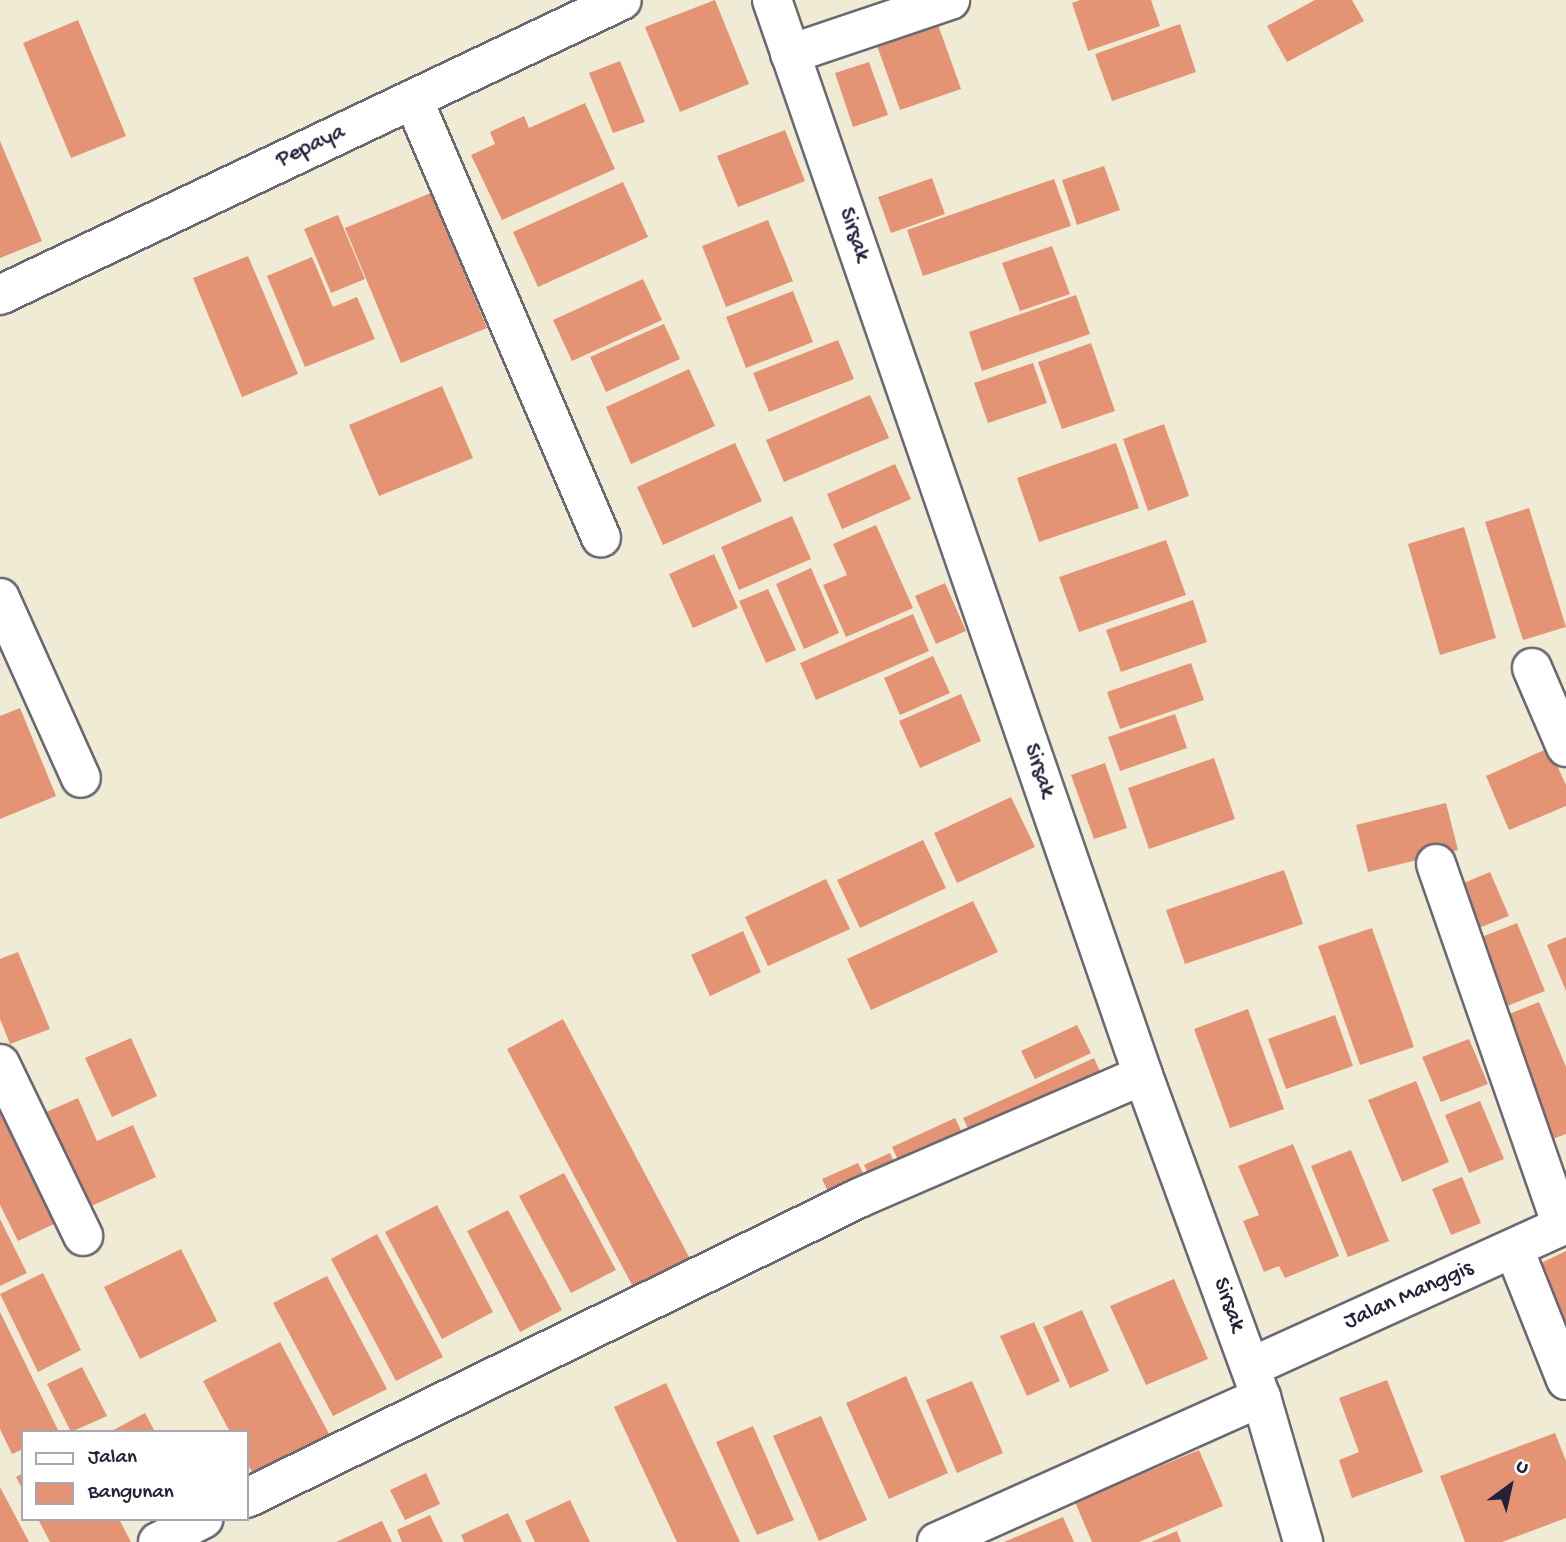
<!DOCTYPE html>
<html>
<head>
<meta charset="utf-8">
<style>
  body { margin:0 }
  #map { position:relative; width:1566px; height:1542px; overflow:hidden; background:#f0ebd5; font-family:"Gochi Hand",sans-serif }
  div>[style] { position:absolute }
  .building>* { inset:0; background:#e49374 }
  .roads { filter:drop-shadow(2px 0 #6a6871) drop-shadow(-2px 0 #6a6871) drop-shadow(0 2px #6a6871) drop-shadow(0 -2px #6a6871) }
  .minor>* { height:38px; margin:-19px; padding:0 19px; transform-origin:19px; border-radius:19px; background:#fff }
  span { translate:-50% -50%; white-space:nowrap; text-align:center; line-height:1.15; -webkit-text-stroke:5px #fff; paint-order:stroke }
  .street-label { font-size:23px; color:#22223b }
  .legend { position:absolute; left:21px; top:1430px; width:228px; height:91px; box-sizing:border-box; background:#fff; border:2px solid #a7a7b1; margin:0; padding:9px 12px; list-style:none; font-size:21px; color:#22223b }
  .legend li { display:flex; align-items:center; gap:14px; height:35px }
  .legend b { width:35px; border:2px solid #a7a7b1 }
  .north { position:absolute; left:1475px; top:1451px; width:70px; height:70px; -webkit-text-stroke:5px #fff; paint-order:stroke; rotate:33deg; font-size:19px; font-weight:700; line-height:28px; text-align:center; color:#22223b }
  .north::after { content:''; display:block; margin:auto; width:24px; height:32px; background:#22223b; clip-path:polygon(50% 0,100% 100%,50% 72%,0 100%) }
</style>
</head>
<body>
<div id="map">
  <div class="building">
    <div style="clip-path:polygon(715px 0,749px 84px,680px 112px,645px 27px)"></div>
    <div style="clip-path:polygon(1080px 0,1151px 0,1160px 26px,1088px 51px,1072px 3px)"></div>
    <div style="clip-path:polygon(1315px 0,1352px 0,1364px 21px,1287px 62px,1267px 26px)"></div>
    <div style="clip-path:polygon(78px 20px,126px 136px,71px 158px,23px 43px)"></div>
    <div style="clip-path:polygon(937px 22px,961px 89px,900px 110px,876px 43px)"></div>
    <div style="clip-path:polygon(1180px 24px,1196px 72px,1112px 101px,1095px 54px)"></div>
    <div style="clip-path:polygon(620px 61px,645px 122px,613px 133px,589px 73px)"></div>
    <div style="clip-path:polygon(869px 62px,888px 115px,853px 127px,835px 73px)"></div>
    <div style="clip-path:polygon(585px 103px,615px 169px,502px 220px,471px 155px,495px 144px,490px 132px,524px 116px,529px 128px)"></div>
    <div style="clip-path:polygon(785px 130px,805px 181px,738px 207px,717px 156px)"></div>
    <div style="clip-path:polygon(0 141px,42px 241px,0 258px)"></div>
    <div style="clip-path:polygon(1104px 166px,1120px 210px,1077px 225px,1062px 180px)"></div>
    <div style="clip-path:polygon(932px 178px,945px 214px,891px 233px,878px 197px)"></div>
    <div style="clip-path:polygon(1054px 179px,1071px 226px,923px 276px,907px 230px)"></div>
    <div style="clip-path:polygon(623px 182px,648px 237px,538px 287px,513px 232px)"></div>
    <div style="clip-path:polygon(431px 193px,487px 328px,401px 363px,345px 228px)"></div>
    <div style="clip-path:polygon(338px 215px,365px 279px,331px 293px,304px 229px)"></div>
    <div style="clip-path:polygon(768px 220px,793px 281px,726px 307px,702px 246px)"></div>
    <div style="clip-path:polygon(1052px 246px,1070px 294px,1020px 311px,1002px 263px)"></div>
    <div style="clip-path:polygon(248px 256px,298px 374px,242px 397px,193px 278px)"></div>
    <div style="clip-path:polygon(312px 257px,333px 307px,357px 297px,375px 339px,305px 367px,267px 276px)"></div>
    <div style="clip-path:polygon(643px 279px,662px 320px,572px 361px,553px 320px)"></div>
    <div style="clip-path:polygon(793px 291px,813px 342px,746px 368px,726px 317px)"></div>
    <div style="clip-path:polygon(1076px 295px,1090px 334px,982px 371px,969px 332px)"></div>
    <div style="clip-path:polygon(664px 324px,680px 359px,606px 392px,590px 357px)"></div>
    <div style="clip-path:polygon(838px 340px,854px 379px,769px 412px,753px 373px)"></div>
    <div style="clip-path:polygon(1091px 343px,1115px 411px,1062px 429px,1038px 362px)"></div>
    <div style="clip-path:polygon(1033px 363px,1047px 403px,988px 423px,974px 383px)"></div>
    <div style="clip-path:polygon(689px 369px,715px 426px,631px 464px,606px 407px)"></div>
    <div style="clip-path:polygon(442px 386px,473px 458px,379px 496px,349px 425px)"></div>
    <div style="clip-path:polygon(870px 395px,889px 438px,784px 482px,766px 440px)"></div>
    <div style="clip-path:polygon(1164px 424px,1189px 496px,1148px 511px,1123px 439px)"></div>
    <div style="clip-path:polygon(735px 443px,762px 501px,663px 545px,637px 487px)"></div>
    <div style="clip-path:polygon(1116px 443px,1139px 508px,1039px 542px,1017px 478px)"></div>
    <div style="clip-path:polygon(895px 464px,911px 499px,842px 529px,827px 494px)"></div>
    <div style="clip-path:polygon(1529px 508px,1566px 627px,1523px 640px,1485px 522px)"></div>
    <div style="clip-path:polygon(792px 516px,811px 559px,739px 590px,721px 547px)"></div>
    <div style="clip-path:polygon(876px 525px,913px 608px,846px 637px,823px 585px,847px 575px,833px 544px)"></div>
    <div style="clip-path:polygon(1464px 527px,1496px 638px,1440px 655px,1408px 544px)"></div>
    <div style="clip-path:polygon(1166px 540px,1186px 595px,1079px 632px,1059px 577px)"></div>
    <div style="clip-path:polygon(714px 554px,738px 608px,693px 628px,669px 574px)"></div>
    <div style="clip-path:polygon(811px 568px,839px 633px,804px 649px,776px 584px)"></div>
    <div style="clip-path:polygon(945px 583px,966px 631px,936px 644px,915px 596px)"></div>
    <div style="clip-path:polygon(768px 589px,796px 650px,766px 663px,739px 601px)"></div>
    <div style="clip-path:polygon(1193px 600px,1207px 642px,1121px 672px,1106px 630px)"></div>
    <div style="clip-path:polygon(913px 614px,929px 651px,816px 700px,800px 663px)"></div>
    <div style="clip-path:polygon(933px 656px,950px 693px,900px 715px,884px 678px)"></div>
    <div style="clip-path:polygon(1191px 663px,1204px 700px,1120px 729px,1107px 692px)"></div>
    <div style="clip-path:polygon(961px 694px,981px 741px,920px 768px,899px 721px)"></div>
    <div style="clip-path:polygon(20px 708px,56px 796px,0 819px,0 716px)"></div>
    <div style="clip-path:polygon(1175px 714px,1187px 748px,1120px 771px,1108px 737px)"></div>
    <div style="clip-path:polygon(1549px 748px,1566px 785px,1566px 806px,1509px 830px,1486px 776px)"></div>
    <div style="clip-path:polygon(1214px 758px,1235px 819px,1149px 849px,1128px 788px)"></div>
    <div style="clip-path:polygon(1105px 763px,1127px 828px,1094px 839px,1071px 775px)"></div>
    <div style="clip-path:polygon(1011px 797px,1035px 847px,957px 883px,934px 833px)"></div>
    <div style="clip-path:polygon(1446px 803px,1458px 850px,1368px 872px,1356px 825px)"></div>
    <div style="clip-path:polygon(923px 840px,946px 888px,860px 928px,837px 880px)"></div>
    <div style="clip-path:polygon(1284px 870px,1303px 924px,1185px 964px,1166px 910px)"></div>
    <div style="clip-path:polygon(1490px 872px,1509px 916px,1471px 931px,1454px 887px)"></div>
    <div style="clip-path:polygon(826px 879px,850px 929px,768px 966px,745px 917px)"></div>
    <div style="clip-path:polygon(973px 901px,998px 952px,871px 1010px,847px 959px)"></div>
    <div style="clip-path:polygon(1517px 923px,1545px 991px,1492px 1012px,1464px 944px)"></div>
    <div style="clip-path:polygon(1372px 928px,1414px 1047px,1360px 1065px,1318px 946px)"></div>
    <div style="clip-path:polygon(743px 931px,761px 972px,710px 996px,691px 955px)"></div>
    <div style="clip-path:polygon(1566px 937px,1566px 991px,1547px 945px)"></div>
    <div style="clip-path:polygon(18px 952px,50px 1029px,10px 1044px,0 1019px,0 959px)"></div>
    <div style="clip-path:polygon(1539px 1002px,1566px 1067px,1566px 1134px,1550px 1140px,1499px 1018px)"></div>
    <div style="clip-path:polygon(1248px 1009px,1284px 1109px,1230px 1128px,1194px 1029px)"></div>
    <div style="clip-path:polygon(1335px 1015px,1353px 1066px,1286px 1089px,1268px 1039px)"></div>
    <div style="clip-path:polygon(563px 1019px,696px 1270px,640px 1300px,507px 1049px)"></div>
    <div style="clip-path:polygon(1077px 1025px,1091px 1053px,1035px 1079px,1021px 1051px)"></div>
    <div style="clip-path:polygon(131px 1038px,157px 1096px,112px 1117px,85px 1058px)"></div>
    <div style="clip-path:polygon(1469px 1039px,1488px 1084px,1441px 1102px,1422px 1057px)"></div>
    <div style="clip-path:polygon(1094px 1058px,1112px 1098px,982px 1158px,963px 1118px)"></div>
    <div style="clip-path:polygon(1416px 1081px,1449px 1162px,1402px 1182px,1368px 1100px)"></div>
    <div style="clip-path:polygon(78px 1098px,97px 1141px,133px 1125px,156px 1177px,78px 1212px,35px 1117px)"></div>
    <div style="clip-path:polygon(1480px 1101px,1504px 1159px,1469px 1173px,1445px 1115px)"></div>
    <div style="clip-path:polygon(0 1106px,69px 1217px,18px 1241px,0 1205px)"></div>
    <div style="clip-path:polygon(955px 1118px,976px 1162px,913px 1192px,892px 1147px)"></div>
    <div style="clip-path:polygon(1293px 1144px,1339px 1256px,1285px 1278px,1279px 1266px,1264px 1272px,1243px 1221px,1259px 1215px,1238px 1166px)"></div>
    <div style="clip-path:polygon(1351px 1150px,1389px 1241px,1348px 1257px,1311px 1166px)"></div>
    <div style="clip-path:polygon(890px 1153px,908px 1193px,883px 1205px,864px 1165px)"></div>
    <div style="clip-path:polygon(858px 1163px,870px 1187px,834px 1204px,822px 1179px)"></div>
    <div style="clip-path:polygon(564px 1173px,616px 1270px,571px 1293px,519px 1196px)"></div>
    <div style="clip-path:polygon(1462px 1177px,1481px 1223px,1451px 1235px,1432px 1189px)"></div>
    <div style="clip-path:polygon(437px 1205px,493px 1312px,442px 1339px,385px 1232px)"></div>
    <div style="clip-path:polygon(508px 1210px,562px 1310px,520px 1332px,467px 1231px)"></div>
    <div style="clip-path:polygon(0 1219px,27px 1273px,0 1286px)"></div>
    <div style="clip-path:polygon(377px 1234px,443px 1357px,396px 1381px,331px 1259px)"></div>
    <div style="clip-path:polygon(181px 1249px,217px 1321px,140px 1359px,104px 1287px)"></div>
    <div style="clip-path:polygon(1566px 1251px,1566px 1330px,1535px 1266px)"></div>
    <div style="clip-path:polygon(43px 1273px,81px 1350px,38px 1372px,0 1294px)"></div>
    <div style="clip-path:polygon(327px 1276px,387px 1389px,333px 1416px,273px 1303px)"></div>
    <div style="clip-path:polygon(1174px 1279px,1208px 1359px,1146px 1385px,1110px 1306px)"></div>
    <div style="clip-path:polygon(1082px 1310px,1109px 1371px,1070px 1388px,1043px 1327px)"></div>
    <div style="clip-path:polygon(0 1312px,59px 1432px,23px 1432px,23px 1449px,12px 1454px,0 1429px)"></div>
    <div style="clip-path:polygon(1034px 1322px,1060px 1381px,1027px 1396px,1000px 1336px)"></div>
    <div style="clip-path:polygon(280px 1342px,334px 1443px,258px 1483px,247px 1463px,247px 1432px,230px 1432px,203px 1381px)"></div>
    <div style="clip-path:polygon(82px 1367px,107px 1416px,71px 1432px,47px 1384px)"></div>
    <div style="clip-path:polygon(906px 1376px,948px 1473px,889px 1499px,846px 1403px)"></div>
    <div style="clip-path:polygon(1387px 1380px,1423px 1472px,1352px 1498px,1339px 1460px,1359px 1452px,1339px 1398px)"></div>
    <div style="clip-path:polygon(972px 1381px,1003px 1453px,957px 1473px,926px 1400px)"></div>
    <div style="clip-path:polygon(666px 1383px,740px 1542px,677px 1542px,614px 1407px)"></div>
    <div style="clip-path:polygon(145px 1413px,155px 1432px,110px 1432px)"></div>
    <div style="clip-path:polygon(821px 1416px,867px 1520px,819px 1541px,773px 1436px)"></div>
    <div style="clip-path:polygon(753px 1426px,794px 1520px,757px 1535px,716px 1442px)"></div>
    <div style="clip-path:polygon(1555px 1433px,1566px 1461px,1566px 1518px,1502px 1542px,1465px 1542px,1440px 1476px)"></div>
    <div style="clip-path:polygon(1199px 1450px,1223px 1506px,1139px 1542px,1092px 1542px,1075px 1502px)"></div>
    <div style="clip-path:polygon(23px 1473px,23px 1490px,16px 1477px)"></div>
    <div style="clip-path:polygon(426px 1473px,440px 1504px,405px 1520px,390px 1490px)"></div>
    <div style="clip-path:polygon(0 1487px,29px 1542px,0 1542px)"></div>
    <div style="clip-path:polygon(570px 1500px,590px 1542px,535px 1542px,525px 1521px)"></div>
    <div style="clip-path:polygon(508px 1513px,522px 1542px,464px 1542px,461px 1535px)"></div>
    <div style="clip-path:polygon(430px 1515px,443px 1542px,402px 1542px,397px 1530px)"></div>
    <div style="clip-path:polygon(1063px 1517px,1074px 1542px,1004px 1542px)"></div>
    <div style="clip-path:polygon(38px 1519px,119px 1519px,131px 1542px,50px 1542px)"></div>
    <div style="clip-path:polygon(382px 1521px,392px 1542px,336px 1542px)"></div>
    <div style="clip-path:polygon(1177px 1531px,1181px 1542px,1151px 1542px)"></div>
  </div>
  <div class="roads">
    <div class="minor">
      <div style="left:772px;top:0;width:1137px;rotate:70.96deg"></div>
      <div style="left:1143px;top:1075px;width:343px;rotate:69.9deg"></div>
      <div style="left:1261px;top:1397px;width:151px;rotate:73.8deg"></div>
      <div style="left:790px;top:54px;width:169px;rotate:-18.6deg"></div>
      <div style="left:413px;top:99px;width:477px;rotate:66.8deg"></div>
      <div style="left:0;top:295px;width:688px;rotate:-25.37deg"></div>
      <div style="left:0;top:598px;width:197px;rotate:65.8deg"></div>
      <div style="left:1532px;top:668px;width:86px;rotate:66.7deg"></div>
      <div style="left:1436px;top:864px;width:383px;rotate:70.8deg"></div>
      <div style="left:0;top:1064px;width:191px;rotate:64.2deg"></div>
      <div style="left:1514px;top:1249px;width:141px;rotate:68.3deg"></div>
      <div style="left:1251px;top:1367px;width:346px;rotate:-24.4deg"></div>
      <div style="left:247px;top:1498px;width:682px;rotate:-26.11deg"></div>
      <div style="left:859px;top:1198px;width:309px;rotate:-23.4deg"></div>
      <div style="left:158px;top:1542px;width:51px;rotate:-27.1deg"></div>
      <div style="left:937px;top:1542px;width:355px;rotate:-24.1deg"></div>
    </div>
  </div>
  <div class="street-label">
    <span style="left:311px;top:147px;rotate:-25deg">Pepaya</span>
    <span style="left:853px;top:235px;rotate:71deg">Sirsak</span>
    <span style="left:1038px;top:771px;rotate:71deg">Sirsak</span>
    <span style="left:1409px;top:1296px;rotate:-24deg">Jalan Manggis</span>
    <span style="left:1228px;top:1305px;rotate:70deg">Sirsak</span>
  </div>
  <ul class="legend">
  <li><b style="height:9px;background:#fff"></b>Jalan</li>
  <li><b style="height:19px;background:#e49374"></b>Bangunan</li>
  </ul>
  <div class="north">U</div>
</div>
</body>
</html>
